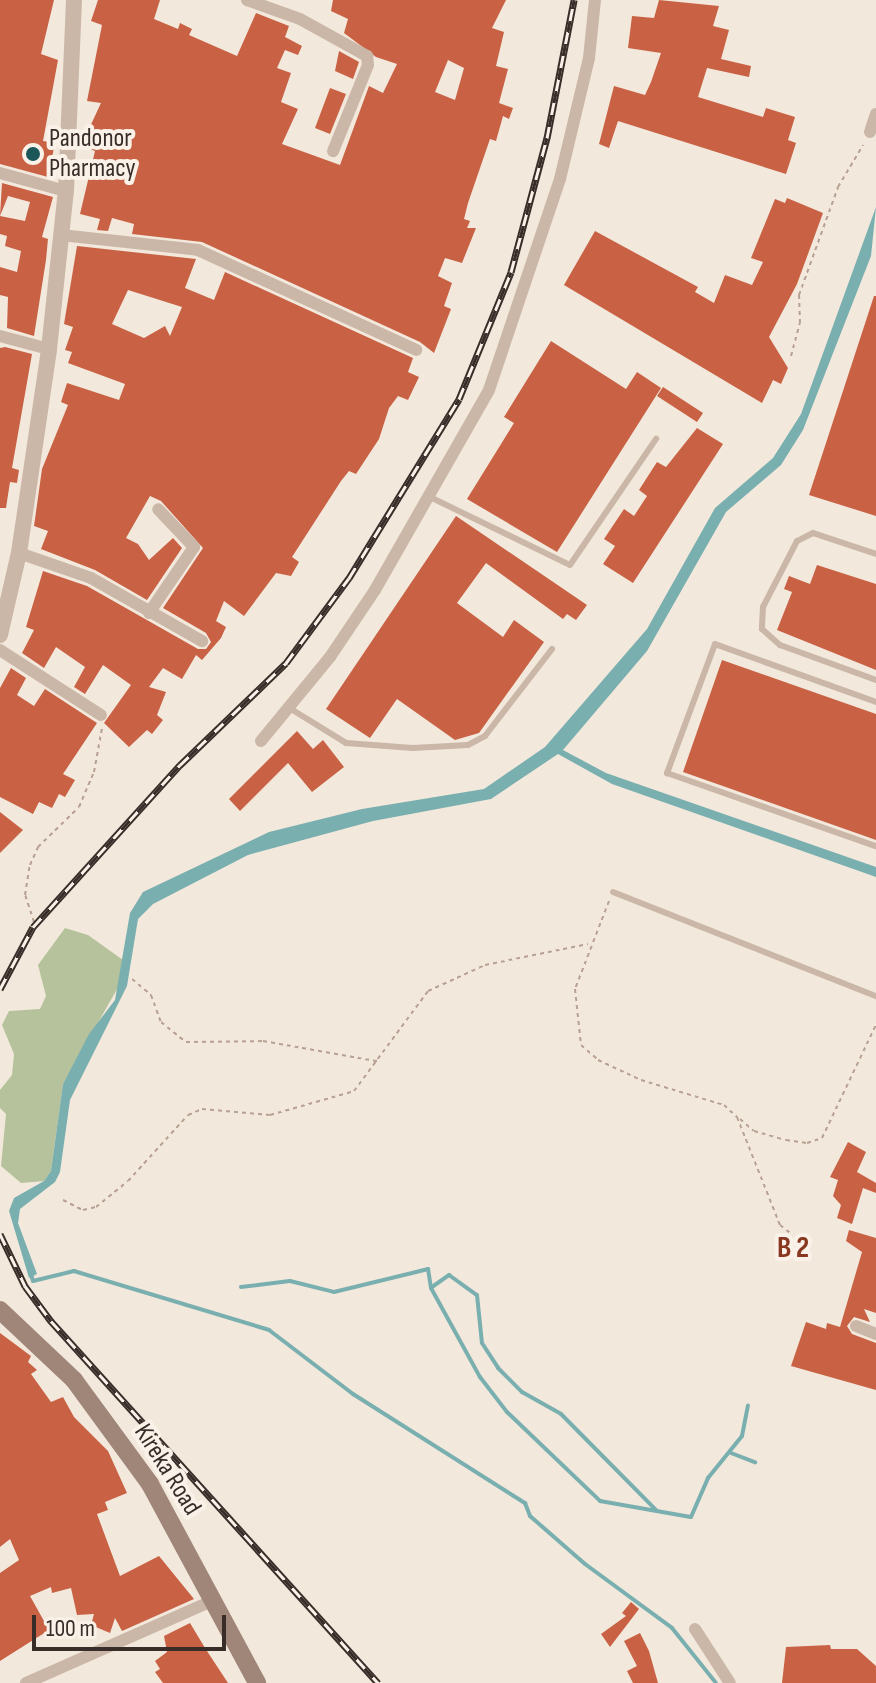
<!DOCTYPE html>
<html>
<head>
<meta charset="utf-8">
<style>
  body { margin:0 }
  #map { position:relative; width:876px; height:1683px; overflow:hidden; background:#f3e8dc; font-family:"Sofia Sans Condensed",sans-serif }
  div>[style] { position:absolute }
  .green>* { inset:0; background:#b6c29b }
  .water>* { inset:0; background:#7aafb0 }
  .stream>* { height:4px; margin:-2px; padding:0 2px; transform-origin:2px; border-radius:2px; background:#7aafb0 }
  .building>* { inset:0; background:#c96244 }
  .path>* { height:2px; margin-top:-1px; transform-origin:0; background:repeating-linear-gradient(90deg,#b7a192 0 4px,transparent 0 8px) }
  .service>* { height:6px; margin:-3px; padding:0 3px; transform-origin:3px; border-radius:3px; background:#cbb7a7 }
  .minor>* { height:12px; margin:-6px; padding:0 6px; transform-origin:6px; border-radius:6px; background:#cbb7a7 }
  .tertiary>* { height:16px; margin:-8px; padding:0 8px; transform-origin:8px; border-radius:8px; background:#cbb7a7 }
  .secondary>* { height:18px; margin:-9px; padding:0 9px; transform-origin:9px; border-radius:9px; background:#9f8679 }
  .rail>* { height:7px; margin-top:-3.5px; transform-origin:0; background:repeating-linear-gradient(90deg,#faf2e9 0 12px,#382d28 0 24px); box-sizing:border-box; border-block:2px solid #382d28 }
  .dots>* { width:22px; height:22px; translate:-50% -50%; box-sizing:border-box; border:4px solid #faf2e9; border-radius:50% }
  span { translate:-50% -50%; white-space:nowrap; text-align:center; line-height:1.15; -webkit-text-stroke:8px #faf2e9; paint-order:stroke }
  .poi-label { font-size:26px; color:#382d28 }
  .left { translate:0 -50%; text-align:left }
  .street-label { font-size:26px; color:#382d28 }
  .quarter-label { font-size:30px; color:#89371f; font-weight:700 }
  .scale { position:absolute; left:32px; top:1615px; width:194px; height:36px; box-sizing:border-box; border:4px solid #382d28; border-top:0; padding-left:10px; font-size:24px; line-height:28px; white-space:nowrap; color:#382d28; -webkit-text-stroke:6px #faf2e9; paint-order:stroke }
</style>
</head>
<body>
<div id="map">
  <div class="green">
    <div style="clip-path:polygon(65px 928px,88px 935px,123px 960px,120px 984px,63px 1084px,51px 1171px,44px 1181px,21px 1183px,1px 1166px,6px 1114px,0 1108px,0 1090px,12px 1075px,14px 1054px,2px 1025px,9px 1011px,40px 1009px,46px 996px,38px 965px)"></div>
  </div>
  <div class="water">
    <div style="clip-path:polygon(876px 207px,871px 256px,803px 430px,781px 465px,726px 512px,647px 651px,563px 750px,606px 773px,876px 867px,876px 877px,612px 784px,558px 754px,491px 799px,373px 821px,248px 855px,153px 904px,138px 919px,127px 986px,70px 1100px,60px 1172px,55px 1182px,20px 1209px,18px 1223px,37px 1274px,29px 1278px,9px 1211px,14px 1198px,44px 1181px,51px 1171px,63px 1084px,89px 1034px,115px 1000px,130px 913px,143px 892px,269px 832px,362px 809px,484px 789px,545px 747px,647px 629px,715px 508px,773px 458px,801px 414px)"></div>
  </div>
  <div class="stream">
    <div style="left:31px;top:1274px;width:7px;rotate:74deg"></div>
    <div style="left:33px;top:1281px;width:42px;rotate:-13.7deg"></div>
    <div style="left:74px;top:1271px;width:204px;rotate:16.8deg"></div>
    <div style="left:269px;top:1330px;width:106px;rotate:37.3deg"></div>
    <div style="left:353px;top:1394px;width:204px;rotate:32.4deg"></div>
    <div style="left:525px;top:1503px;width:14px;rotate:69deg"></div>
    <div style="left:530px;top:1516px;width:73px;rotate:41.1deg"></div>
    <div style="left:585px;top:1564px;width:108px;rotate:36.3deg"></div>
    <div style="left:672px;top:1628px;width:70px;rotate:51.3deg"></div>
    <div style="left:241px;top:1287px;width:49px;rotate:-7deg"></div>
    <div style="left:290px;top:1281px;width:45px;rotate:14deg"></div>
    <div style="left:334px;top:1292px;width:97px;rotate:-13.7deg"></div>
    <div style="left:428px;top:1269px;width:19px;rotate:81deg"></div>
    <div style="left:431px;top:1288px;width:102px;rotate:61.2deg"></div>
    <div style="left:480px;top:1377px;width:44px;rotate:52.4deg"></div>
    <div style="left:507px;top:1412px;width:129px;rotate:43.7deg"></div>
    <div style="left:600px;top:1501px;width:92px;rotate:10deg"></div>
    <div style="left:691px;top:1517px;width:43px;rotate:-66.4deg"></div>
    <div style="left:708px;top:1478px;width:54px;rotate:-51deg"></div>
    <div style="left:742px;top:1436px;width:31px;rotate:-79deg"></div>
    <div style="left:432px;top:1287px;width:21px;rotate:-35deg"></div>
    <div style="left:449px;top:1275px;width:34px;rotate:36deg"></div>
    <div style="left:477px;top:1295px;width:48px;rotate:84.1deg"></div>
    <div style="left:482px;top:1343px;width:30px;rotate:57deg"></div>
    <div style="left:498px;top:1368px;width:34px;rotate:45deg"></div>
    <div style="left:522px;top:1392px;width:45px;rotate:29.4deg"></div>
    <div style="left:561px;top:1414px;width:136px;rotate:45.3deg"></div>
    <div style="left:731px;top:1453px;width:26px;rotate:21deg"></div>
  </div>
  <div class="building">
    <div style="clip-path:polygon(0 0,54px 0,41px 54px,58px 60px,43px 141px,55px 143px,48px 177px,0 164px)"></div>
    <div style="clip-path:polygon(evenodd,98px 0,160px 0,154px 19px,178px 29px,180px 23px,192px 29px,189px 35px,237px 56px,256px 13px,289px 26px,285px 37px,302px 46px,298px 55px,285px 50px,277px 68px,291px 73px,281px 102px,298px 109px,282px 144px,340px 165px,369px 86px,383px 93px,397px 64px,376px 57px,344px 33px,348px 19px,331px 11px,333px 0,506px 0,492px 28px,504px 32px,496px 66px,508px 69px,499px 103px,513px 108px,509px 119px,503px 116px,496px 141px,490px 139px,468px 203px,464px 219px,470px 221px,467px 228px,476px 228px,462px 263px,445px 258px,438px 276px,452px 283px,444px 306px,451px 309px,434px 353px,420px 342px,202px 242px,132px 234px,134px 224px,112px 218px,108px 231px,97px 230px,100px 219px,80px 214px,95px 151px,81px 146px,101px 103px,87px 101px,102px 25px,91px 21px,98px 0,448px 60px,464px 68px,455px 100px,435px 92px,448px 60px)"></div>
    <div style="clip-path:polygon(659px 0,719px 6px,713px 26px,729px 30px,721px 59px,751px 66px,749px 77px,707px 68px,698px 97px,763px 117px,766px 108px,795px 117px,788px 140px,796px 143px,786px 174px,618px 121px,609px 148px,599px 144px,614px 86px,645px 95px,651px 82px,661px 53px,628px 48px,632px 16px,654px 18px)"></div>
    <div style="clip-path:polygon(339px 51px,359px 62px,353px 79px,335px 71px)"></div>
    <div style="clip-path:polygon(330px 88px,346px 94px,330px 134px,315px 128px)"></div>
    <div style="clip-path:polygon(2px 183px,53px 197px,42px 237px,48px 239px,46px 260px,34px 336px,7px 328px,8px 297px,0 295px,0 267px,17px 272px,21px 251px,5px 246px,7px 236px,0 234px,0 216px,25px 221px,30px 202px,8px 196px,0 216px)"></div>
    <div style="clip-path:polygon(787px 198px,823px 213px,797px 284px,769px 337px,788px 368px,781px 384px,773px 380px,762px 403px,564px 285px,595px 231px,698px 287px,695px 292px,714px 303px,725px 275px,752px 285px,763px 262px,751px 258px,775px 199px,785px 203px)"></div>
    <div style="clip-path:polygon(evenodd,77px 246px,196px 259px,185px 288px,214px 300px,225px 272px,413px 358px,408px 372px,419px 377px,408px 400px,398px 396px,389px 408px,379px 439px,356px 474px,349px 471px,341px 481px,292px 557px,299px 562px,291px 576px,276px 573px,244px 616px,224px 601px,216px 621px,226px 627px,221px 638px,202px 660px,196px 655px,182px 679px,163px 668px,149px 687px,166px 692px,157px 715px,163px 720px,152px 734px,147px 730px,129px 747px,104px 723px,131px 685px,103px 665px,85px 694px,74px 687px,85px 667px,56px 647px,44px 668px,22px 653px,34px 630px,26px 627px,43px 571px,87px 586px,198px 649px,206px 649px,211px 642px,206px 633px,163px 608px,203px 548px,161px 501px,150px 496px,126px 538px,138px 544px,149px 560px,173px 538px,182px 548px,147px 600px,95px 570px,41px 549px,48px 531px,34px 526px,42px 469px,68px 405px,61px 402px,67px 383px,119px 400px,125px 384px,68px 363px,72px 352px,65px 350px,73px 327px,64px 324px,77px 246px,128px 290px,182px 307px,170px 336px,165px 326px,144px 338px,112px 324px,128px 290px)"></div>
    <div style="clip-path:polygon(874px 296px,876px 296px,876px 516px,809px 495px)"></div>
    <div style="clip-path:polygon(551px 341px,626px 389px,637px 372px,661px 388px,557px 552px,467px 499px,514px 423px,504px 417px)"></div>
    <div style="clip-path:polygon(5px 347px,32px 354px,12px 468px,19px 470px,17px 483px,10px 482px,6px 508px,0 508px,0 348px)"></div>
    <div style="clip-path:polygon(663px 387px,703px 413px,697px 422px,657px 396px)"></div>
    <div style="clip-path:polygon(697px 428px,723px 444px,633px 583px,603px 564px,615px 546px,604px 539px,624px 509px,634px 516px,647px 496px,639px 490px,657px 462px,666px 467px)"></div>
    <div style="clip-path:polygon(456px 516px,587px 605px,576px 620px,567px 614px,563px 619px,486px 563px,457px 603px,503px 637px,514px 620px,544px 642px,479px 733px,455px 740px,397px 699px,370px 738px,326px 709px)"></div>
    <div style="clip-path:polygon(817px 565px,876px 584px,876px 670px,777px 630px,792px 592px,784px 589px,789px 576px,810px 584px)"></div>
    <div style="clip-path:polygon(722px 660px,876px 714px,876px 840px,683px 772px)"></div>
    <div style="clip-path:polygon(11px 668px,26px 678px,17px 695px,34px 706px,45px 689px,97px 723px,63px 774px,75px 780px,65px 797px,59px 794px,52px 808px,39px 802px,33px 814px,0 797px,0 688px)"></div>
    <div style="clip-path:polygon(297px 731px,313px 749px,323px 740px,344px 767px,312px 792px,288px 763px,240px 811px,229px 799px)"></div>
    <div style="clip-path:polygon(0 812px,23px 830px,0 853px)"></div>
    <div style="clip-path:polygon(848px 1142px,866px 1152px,857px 1172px,876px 1183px,876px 1193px,863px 1188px,852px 1224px,837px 1218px,841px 1205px,833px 1196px,838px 1180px,830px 1177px)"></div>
    <div style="clip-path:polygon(849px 1230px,876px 1238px,876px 1313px,864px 1309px,870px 1322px,854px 1317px,847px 1326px,852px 1334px,876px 1343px,876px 1390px,791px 1366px,806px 1322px,826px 1329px,827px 1323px,840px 1327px,862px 1252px,846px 1241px)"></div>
    <div style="clip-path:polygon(0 1333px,31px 1356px,28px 1362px,37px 1370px,31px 1374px,51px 1402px,63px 1397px,74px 1417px,108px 1451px,127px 1493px,105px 1502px,108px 1510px,97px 1514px,120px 1576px,159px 1556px,194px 1599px,122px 1631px,115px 1618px,110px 1633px,91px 1625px,94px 1614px,77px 1615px,71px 1588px,52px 1593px,51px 1587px,30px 1596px,49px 1630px,0 1661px,0 1573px,19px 1560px,10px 1539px,0 1547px)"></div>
    <div style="clip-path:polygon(631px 1602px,639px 1609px,610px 1647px,601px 1634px,626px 1616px,622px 1613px)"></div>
    <div style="clip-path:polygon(190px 1623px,205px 1648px,228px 1683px,163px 1683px,155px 1672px,160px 1669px,155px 1661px,167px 1652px,164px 1636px)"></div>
    <div style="clip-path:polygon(640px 1633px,649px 1651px,658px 1683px,633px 1683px,627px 1671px,637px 1666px,624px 1641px)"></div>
    <div style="clip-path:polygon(830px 1645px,831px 1649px,857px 1649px,876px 1666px,876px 1683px,782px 1683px,786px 1647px)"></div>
  </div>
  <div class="path">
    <div style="left:791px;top:356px;width:34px;rotate:-75deg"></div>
    <div style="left:800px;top:323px;width:28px;rotate:-92deg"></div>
    <div style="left:799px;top:295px;width:115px;rotate:-70.1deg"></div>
    <div style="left:838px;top:187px;width:49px;rotate:-59.2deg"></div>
    <div style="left:609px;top:901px;width:94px;rotate:111.1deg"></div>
    <div style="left:575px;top:989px;width:56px;rotate:83.9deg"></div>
    <div style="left:581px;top:1045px;width:23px;rotate:41deg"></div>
    <div style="left:598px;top:1060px;width:47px;rotate:24.9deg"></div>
    <div style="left:641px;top:1080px;width:87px;rotate:16.8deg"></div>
    <div style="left:724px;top:1105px;width:18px;rotate:43deg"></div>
    <div style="left:737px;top:1117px;width:116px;rotate:68.3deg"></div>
    <div style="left:780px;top:1225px;width:16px;rotate:38deg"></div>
    <div style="left:34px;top:922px;width:28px;rotate:-108deg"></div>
    <div style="left:25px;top:895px;width:30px;rotate:-81deg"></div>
    <div style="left:30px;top:865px;width:20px;rotate:-66deg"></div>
    <div style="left:38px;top:847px;width:57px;rotate:-44.3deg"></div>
    <div style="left:79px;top:807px;width:38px;rotate:-67deg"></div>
    <div style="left:94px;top:772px;width:45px;rotate:-79.7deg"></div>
    <div style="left:132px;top:979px;width:25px;rotate:40deg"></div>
    <div style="left:151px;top:995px;width:29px;rotate:70deg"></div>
    <div style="left:161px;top:1022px;width:32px;rotate:39deg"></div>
    <div style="left:186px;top:1042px;width:77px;rotate:-0.7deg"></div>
    <div style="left:263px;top:1041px;width:116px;rotate:10deg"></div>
    <div style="left:740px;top:1119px;width:18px;rotate:41deg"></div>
    <div style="left:754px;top:1131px;width:33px;rotate:16deg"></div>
    <div style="left:786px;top:1140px;width:21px;rotate:8deg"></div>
    <div style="left:807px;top:1143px;width:16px;rotate:-18deg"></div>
    <div style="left:822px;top:1138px;width:125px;rotate:-64.5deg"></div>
    <div style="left:63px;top:1200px;width:22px;rotate:27deg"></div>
    <div style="left:83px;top:1210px;width:13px;rotate:-13deg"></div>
    <div style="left:96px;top:1207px;width:41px;rotate:-39.1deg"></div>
    <div style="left:128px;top:1181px;width:89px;rotate:-47.7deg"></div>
    <div style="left:188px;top:1115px;width:15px;rotate:-23deg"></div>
    <div style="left:202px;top:1109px;width:68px;rotate:5deg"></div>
    <div style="left:270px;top:1115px;width:87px;rotate:-15.9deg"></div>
    <div style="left:354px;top:1091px;width:124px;rotate:-53.5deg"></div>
    <div style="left:428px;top:991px;width:63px;rotate:-24.5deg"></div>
    <div style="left:485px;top:965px;width:105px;rotate:-11.5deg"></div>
  </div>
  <div class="service">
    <div style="left:432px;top:498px;width:153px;rotate:25.9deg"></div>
    <div style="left:570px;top:565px;width:153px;rotate:-55.7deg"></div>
    <div style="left:876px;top:554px;width:66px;rotate:-161.6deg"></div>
    <div style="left:813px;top:533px;width:18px;rotate:153deg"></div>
    <div style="left:797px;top:541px;width:74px;rotate:117.3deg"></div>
    <div style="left:763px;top:607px;width:22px;rotate:93deg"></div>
    <div style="left:762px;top:629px;width:24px;rotate:42deg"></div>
    <div style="left:780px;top:645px;width:102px;rotate:20deg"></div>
    <div style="left:876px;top:702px;width:171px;rotate:-160.2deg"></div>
    <div style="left:715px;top:644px;width:138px;rotate:110.4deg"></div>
    <div style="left:667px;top:773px;width:221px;rotate:19.3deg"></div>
    <div style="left:291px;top:709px;width:65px;rotate:31.7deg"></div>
    <div style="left:346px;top:743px;width:67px;rotate:4.3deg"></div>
    <div style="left:413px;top:748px;width:55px;rotate:-3.1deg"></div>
    <div style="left:468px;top:745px;width:19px;rotate:-28deg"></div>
    <div style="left:485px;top:736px;width:110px;rotate:-52.4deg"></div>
    <div style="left:613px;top:892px;width:283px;rotate:21.6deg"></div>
  </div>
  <div class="minor">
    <div style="left:247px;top:0;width:56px;rotate:19.7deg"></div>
    <div style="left:300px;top:19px;width:77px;rotate:28.9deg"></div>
    <div style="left:367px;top:56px;width:9px;rotate:84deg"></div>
    <div style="left:368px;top:65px;width:93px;rotate:112.1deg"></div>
    <div style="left:870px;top:132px;width:19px;rotate:-72deg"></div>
    <div style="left:0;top:173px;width:68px;rotate:15.3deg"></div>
    <div style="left:61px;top:235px;width:138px;rotate:6.2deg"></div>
    <div style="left:198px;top:250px;width:240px;rotate:24.6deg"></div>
    <div style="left:0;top:336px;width:51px;rotate:14.9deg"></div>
    <div style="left:19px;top:553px;width:76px;rotate:19.1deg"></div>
    <div style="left:91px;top:578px;width:128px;rotate:29.6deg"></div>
    <div style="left:149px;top:613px;width:80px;rotate:-55.7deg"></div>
    <div style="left:194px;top:547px;width:52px;rotate:-133.5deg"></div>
    <div style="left:0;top:650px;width:120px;rotate:32.8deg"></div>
    <div style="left:261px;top:741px;width:109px;rotate:-50.6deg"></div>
    <div style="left:330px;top:657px;width:81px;rotate:-56.1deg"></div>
    <div style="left:375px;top:590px;width:230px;rotate:-60.3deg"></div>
    <div style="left:489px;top:390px;width:223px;rotate:-71.4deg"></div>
    <div style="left:560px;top:179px;width:124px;rotate:-76.5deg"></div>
    <div style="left:589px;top:58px;width:58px;rotate:-84.1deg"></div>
    <div style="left:856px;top:1326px;width:22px;rotate:22deg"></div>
    <div style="left:695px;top:1629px;width:64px;rotate:57.1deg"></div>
    <div style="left:26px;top:1683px;width:203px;rotate:-23.8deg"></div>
  </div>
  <div class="tertiary">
    <div style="left:0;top:635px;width:84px;rotate:-77deg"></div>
    <div style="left:19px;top:553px;width:206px;rotate:-81.6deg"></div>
    <div style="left:49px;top:349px;width:159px;rotate:-83.9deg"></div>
    <div style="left:66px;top:191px;width:191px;rotate:-87.6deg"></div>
  </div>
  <div class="secondary">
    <div style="left:0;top:1310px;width:102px;rotate:43.4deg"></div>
    <div style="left:74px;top:1380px;width:129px;rotate:53.8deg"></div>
    <div style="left:150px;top:1484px;width:226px;rotate:61.7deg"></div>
  </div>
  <div class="rail">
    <div style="left:0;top:989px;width:70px;rotate:-62deg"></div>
    <div style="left:33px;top:927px;width:219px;rotate:-47.8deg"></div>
    <div style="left:180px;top:765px;width:147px;rotate:-43.9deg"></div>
    <div style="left:286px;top:663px;width:106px;rotate:-53.5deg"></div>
    <div style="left:349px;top:578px;width:210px;rotate:-58.4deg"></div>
    <div style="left:459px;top:399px;width:137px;rotate:-67.7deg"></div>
    <div style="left:511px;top:272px;width:139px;rotate:-75deg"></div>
    <div style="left:547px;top:138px;width:141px;rotate:-78.9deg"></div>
    <div style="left:0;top:1234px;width:58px;rotate:64.3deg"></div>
    <div style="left:25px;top:1286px;width:44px;rotate:53.4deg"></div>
    <div style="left:51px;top:1321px;width:488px;rotate:47.9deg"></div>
  </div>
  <div class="dots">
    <div style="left:33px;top:154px;background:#1c575a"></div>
  </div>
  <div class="poi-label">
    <span class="left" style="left:49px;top:154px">Pandonor<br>Pharmacy</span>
  </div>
  <div class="street-label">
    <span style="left:167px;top:1470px;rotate:58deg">Kireka Road</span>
  </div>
  <div class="quarter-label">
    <span style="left:793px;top:1248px">B 2</span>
  </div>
  <div class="scale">100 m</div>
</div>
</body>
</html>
